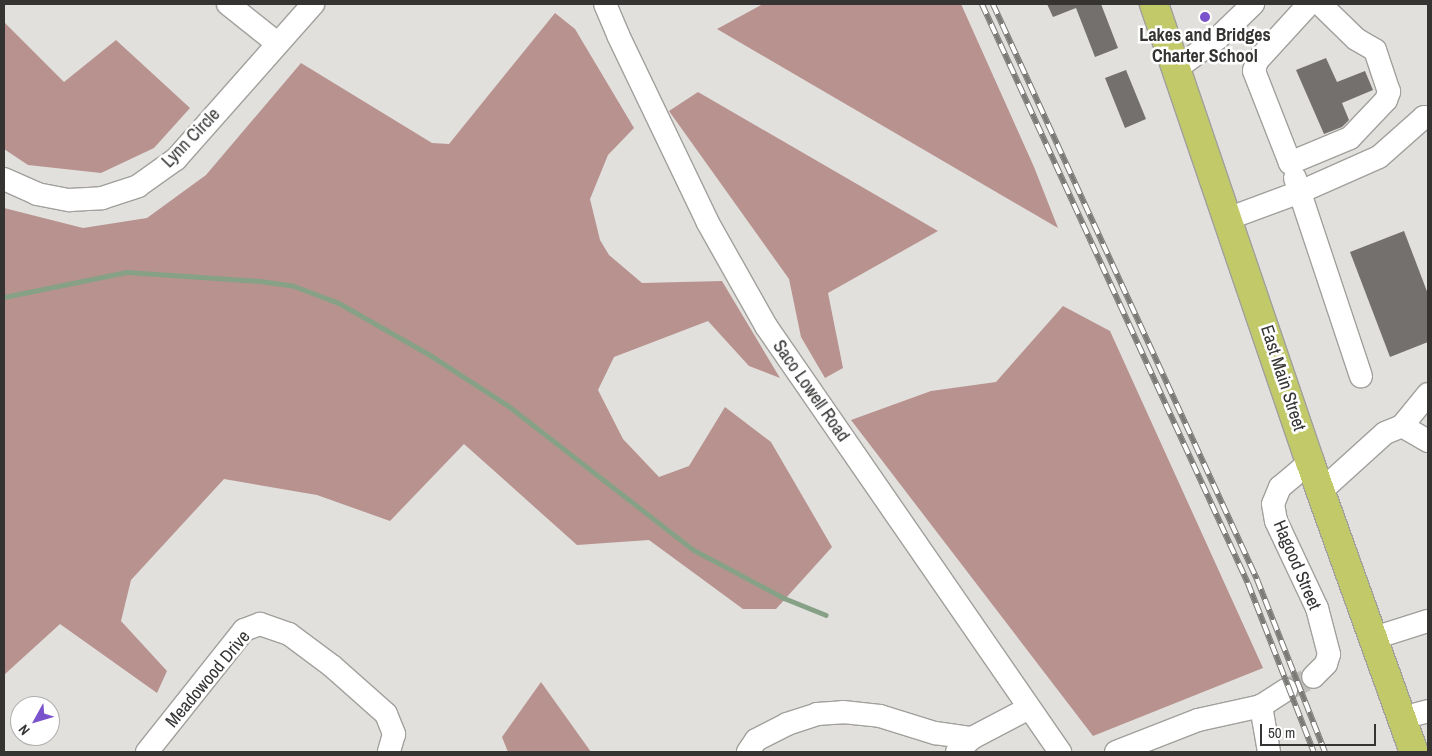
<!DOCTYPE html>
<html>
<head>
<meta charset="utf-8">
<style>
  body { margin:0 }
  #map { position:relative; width:1432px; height:756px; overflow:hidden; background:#e1e0dc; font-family:"Archivo Narrow",sans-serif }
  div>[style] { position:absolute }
  .forest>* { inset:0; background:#b8928f }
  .stream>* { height:4.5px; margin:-2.25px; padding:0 2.25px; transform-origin:2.25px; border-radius:2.25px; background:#87a187 }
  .building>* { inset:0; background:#73706e }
  .minor-tunnel>* { height:22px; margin-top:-11px; transform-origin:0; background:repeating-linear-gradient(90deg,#bfbeba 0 22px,transparent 0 33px) }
  .roads { filter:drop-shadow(1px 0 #a1a09d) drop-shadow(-1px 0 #a1a09d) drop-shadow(0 1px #a1a09d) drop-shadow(0 -1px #a1a09d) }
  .minor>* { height:22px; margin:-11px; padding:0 11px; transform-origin:11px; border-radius:11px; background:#fff }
  .major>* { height:28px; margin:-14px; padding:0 14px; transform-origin:14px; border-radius:14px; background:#c2c969 }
  .rail>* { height:5.5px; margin-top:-2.75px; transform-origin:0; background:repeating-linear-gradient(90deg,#fff 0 11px,#7c7b78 0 22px); box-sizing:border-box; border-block:1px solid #7c7b78 }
  .dots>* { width:14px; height:14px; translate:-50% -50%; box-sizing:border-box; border:2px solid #fff; border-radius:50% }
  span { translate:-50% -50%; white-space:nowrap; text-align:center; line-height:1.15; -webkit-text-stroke:5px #fff; paint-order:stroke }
  .poi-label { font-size:18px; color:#353433; font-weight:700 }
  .street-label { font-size:18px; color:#353433 }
  .frame { position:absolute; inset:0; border:5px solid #353433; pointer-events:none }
  .north { position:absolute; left:10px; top:696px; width:50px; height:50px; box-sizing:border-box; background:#fff; border:1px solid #aeaead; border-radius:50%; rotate:231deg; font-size:14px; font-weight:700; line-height:20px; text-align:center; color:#353433 }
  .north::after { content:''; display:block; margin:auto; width:18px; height:22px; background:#7952cc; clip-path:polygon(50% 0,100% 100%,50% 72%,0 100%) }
  .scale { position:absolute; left:1260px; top:724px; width:116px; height:22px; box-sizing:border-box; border:2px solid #353433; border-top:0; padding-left:6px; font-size:15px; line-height:18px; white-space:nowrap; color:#353433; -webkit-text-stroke:4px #fff; paint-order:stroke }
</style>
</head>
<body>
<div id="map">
  <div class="forest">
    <div style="clip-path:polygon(763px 4px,961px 4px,1034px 167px,1058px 228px,717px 29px)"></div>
    <div style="clip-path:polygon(555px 13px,575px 29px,634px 128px,608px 155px,590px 199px,600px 240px,609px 255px,642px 283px,722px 281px,780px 378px,749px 366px,708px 321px,614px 357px,598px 390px,623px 439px,659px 477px,689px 466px,725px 407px,771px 442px,832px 547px,776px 609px,743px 609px,649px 540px,577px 545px,464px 444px,390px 521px,317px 495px,224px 479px,131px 580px,121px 621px,167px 671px,157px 693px,60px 624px,4px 675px,4px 208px,83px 228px,147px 218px,206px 175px,301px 63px,432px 143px,449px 144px)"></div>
    <div style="clip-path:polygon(4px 22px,64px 82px,116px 40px,190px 108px,154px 148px,101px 173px,28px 165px,4px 149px)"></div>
    <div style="clip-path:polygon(698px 92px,938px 231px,828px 293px,843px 368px,825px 378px,801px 337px,789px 279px,669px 111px)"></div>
    <div style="clip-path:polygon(1063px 306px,1110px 331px,1263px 668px,1093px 736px,851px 420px,931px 391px,996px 382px)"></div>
    <div style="clip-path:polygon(541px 682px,591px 752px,508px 752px,502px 737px)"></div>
  </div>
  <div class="stream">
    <div style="left:4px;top:297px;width:126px;rotate:-11.5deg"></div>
    <div style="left:127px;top:272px;width:133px;rotate:3.9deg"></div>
    <div style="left:260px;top:281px;width:34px;rotate:8deg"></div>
    <div style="left:294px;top:286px;width:48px;rotate:20.7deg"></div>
    <div style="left:339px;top:303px;width:105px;rotate:29.7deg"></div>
    <div style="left:430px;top:355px;width:95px;rotate:33deg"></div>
    <div style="left:510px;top:407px;width:233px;rotate:37.9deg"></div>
    <div style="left:694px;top:550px;width:102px;rotate:28.1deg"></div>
    <div style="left:784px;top:598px;width:45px;rotate:22deg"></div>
  </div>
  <div class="building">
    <div style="clip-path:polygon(1047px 4px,1101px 4px,1118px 48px,1095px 57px,1076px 8px,1053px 17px)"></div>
    <div style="clip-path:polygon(1326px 58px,1337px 82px,1365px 71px,1373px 90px,1342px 103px,1349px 120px,1342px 127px,1324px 134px,1296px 70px)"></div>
    <div style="clip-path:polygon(1126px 70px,1146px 119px,1125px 128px,1105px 78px)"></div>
    <div style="clip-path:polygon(1404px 231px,1428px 294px,1428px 342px,1390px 357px,1350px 252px)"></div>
  </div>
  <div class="minor-tunnel">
    <div style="left:1286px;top:690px;width:30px;rotate:-26deg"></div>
  </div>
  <div class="roads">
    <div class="minor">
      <div style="left:228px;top:4px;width:63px;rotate:38.5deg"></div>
      <div style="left:605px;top:4px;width:34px;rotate:67deg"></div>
      <div style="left:618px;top:35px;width:208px;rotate:64.4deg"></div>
      <div style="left:708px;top:223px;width:118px;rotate:60.6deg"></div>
      <div style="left:766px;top:326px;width:518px;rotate:55.39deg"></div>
      <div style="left:1309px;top:4px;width:77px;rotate:132.4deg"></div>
      <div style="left:1257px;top:61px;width:10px;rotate:107deg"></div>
      <div style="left:1254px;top:71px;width:99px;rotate:68.6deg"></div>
      <div style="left:1290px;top:163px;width:65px;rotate:-22.6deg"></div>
      <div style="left:1350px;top:138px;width:52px;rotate:-46.5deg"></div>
      <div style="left:1386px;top:100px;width:9px;rotate:-69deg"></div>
      <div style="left:1389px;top:92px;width:44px;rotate:-108.4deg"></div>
      <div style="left:1375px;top:50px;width:22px;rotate:-150deg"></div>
      <div style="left:1356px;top:39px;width:50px;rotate:-135.8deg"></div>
      <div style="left:1176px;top:69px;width:52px;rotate:-36.4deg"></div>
      <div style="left:1218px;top:38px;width:49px;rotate:-44.2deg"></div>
      <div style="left:1295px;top:178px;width:209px;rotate:71.6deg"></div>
      <div style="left:4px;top:179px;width:36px;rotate:24deg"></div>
      <div style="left:37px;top:194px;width:33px;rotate:11deg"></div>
      <div style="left:69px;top:200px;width:33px;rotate:-3deg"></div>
      <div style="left:102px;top:198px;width:38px;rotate:-18deg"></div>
      <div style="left:138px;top:186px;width:47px;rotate:-35.4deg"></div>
      <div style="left:176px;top:159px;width:207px;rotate:-48.5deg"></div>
      <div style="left:1227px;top:219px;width:78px;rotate:-20.3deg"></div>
      <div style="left:1300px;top:192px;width:86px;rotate:-23.9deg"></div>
      <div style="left:1379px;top:157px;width:60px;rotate:-41.6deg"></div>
      <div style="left:1424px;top:117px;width:4px;rotate:14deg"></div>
      <div style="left:1402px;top:426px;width:41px;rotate:-50.9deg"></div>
      <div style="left:1310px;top:462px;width:39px;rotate:140deg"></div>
      <div style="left:1280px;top:487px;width:18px;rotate:112deg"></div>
      <div style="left:1273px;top:504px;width:17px;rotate:80deg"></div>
      <div style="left:1276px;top:521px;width:96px;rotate:64.8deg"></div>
      <div style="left:1317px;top:608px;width:48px;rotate:75.4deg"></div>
      <div style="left:1329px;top:654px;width:10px;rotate:107deg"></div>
      <div style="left:1326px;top:664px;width:18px;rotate:135deg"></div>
      <div style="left:1321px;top:491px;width:86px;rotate:-42.2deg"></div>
      <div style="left:1385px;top:433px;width:18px;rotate:-22deg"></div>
      <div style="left:1402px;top:426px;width:30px;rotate:30deg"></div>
      <div style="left:1374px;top:638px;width:57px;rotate:-17.5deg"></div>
      <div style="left:1402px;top:718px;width:27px;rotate:-15deg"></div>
      <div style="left:147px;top:752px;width:156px;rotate:-51.5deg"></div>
      <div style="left:244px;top:630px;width:17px;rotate:-21deg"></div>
      <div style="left:260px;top:624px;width:31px;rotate:19deg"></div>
      <div style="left:289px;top:634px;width:54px;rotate:36.7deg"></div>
      <div style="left:332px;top:666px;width:72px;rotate:41.6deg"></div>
      <div style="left:386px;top:714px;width:22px;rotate:68deg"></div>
      <div style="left:394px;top:734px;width:19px;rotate:106deg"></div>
      <div style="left:748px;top:752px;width:14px;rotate:-56deg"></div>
      <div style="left:756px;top:740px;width:35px;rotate:-27deg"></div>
      <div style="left:787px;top:724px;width:32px;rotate:-18deg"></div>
      <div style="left:817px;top:714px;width:26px;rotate:-4deg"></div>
      <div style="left:843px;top:712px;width:37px;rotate:6deg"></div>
      <div style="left:880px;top:716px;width:58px;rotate:17.2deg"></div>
      <div style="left:935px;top:733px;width:37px;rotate:8deg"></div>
      <div style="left:957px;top:752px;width:21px;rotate:-43deg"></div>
      <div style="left:972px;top:738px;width:64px;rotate:-27.8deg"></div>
      <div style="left:1116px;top:752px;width:88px;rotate:-21.3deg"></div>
      <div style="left:1198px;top:720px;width:65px;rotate:-12.5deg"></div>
      <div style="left:1269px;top:752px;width:47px;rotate:-99.9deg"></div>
      <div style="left:1261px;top:706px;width:30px;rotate:-33deg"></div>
    </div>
    <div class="major">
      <div style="left:1154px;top:4px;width:484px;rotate:71.2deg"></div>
      <div style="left:1310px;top:462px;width:308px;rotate:70.3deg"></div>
    </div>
  </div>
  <div class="rail">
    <div style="left:982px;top:4px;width:637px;rotate:65.33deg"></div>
    <div style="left:1248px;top:583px;width:181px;rotate:68.7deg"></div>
    <div style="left:993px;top:4px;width:633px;rotate:65.34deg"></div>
    <div style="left:1257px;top:579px;width:186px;rotate:68.5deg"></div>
  </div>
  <div class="dots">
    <div style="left:1205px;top:17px;background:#7952cc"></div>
  </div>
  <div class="poi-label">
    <span style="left:1205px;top:46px">Lakes and Bridges<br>Charter School</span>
  </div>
  <div class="street-label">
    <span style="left:191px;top:138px;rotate:-46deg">Lynn Circle</span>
    <span style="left:1283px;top:378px;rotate:72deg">East Main Street</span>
    <span style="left:811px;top:391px;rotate:55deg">Saco Lowell Road</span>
    <span style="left:1297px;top:565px;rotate:67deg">Hagood Street</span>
    <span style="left:208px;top:679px;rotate:-50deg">Meadowood Drive</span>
  </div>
  <div class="frame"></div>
  <div class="north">N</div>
  <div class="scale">50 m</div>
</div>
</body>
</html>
